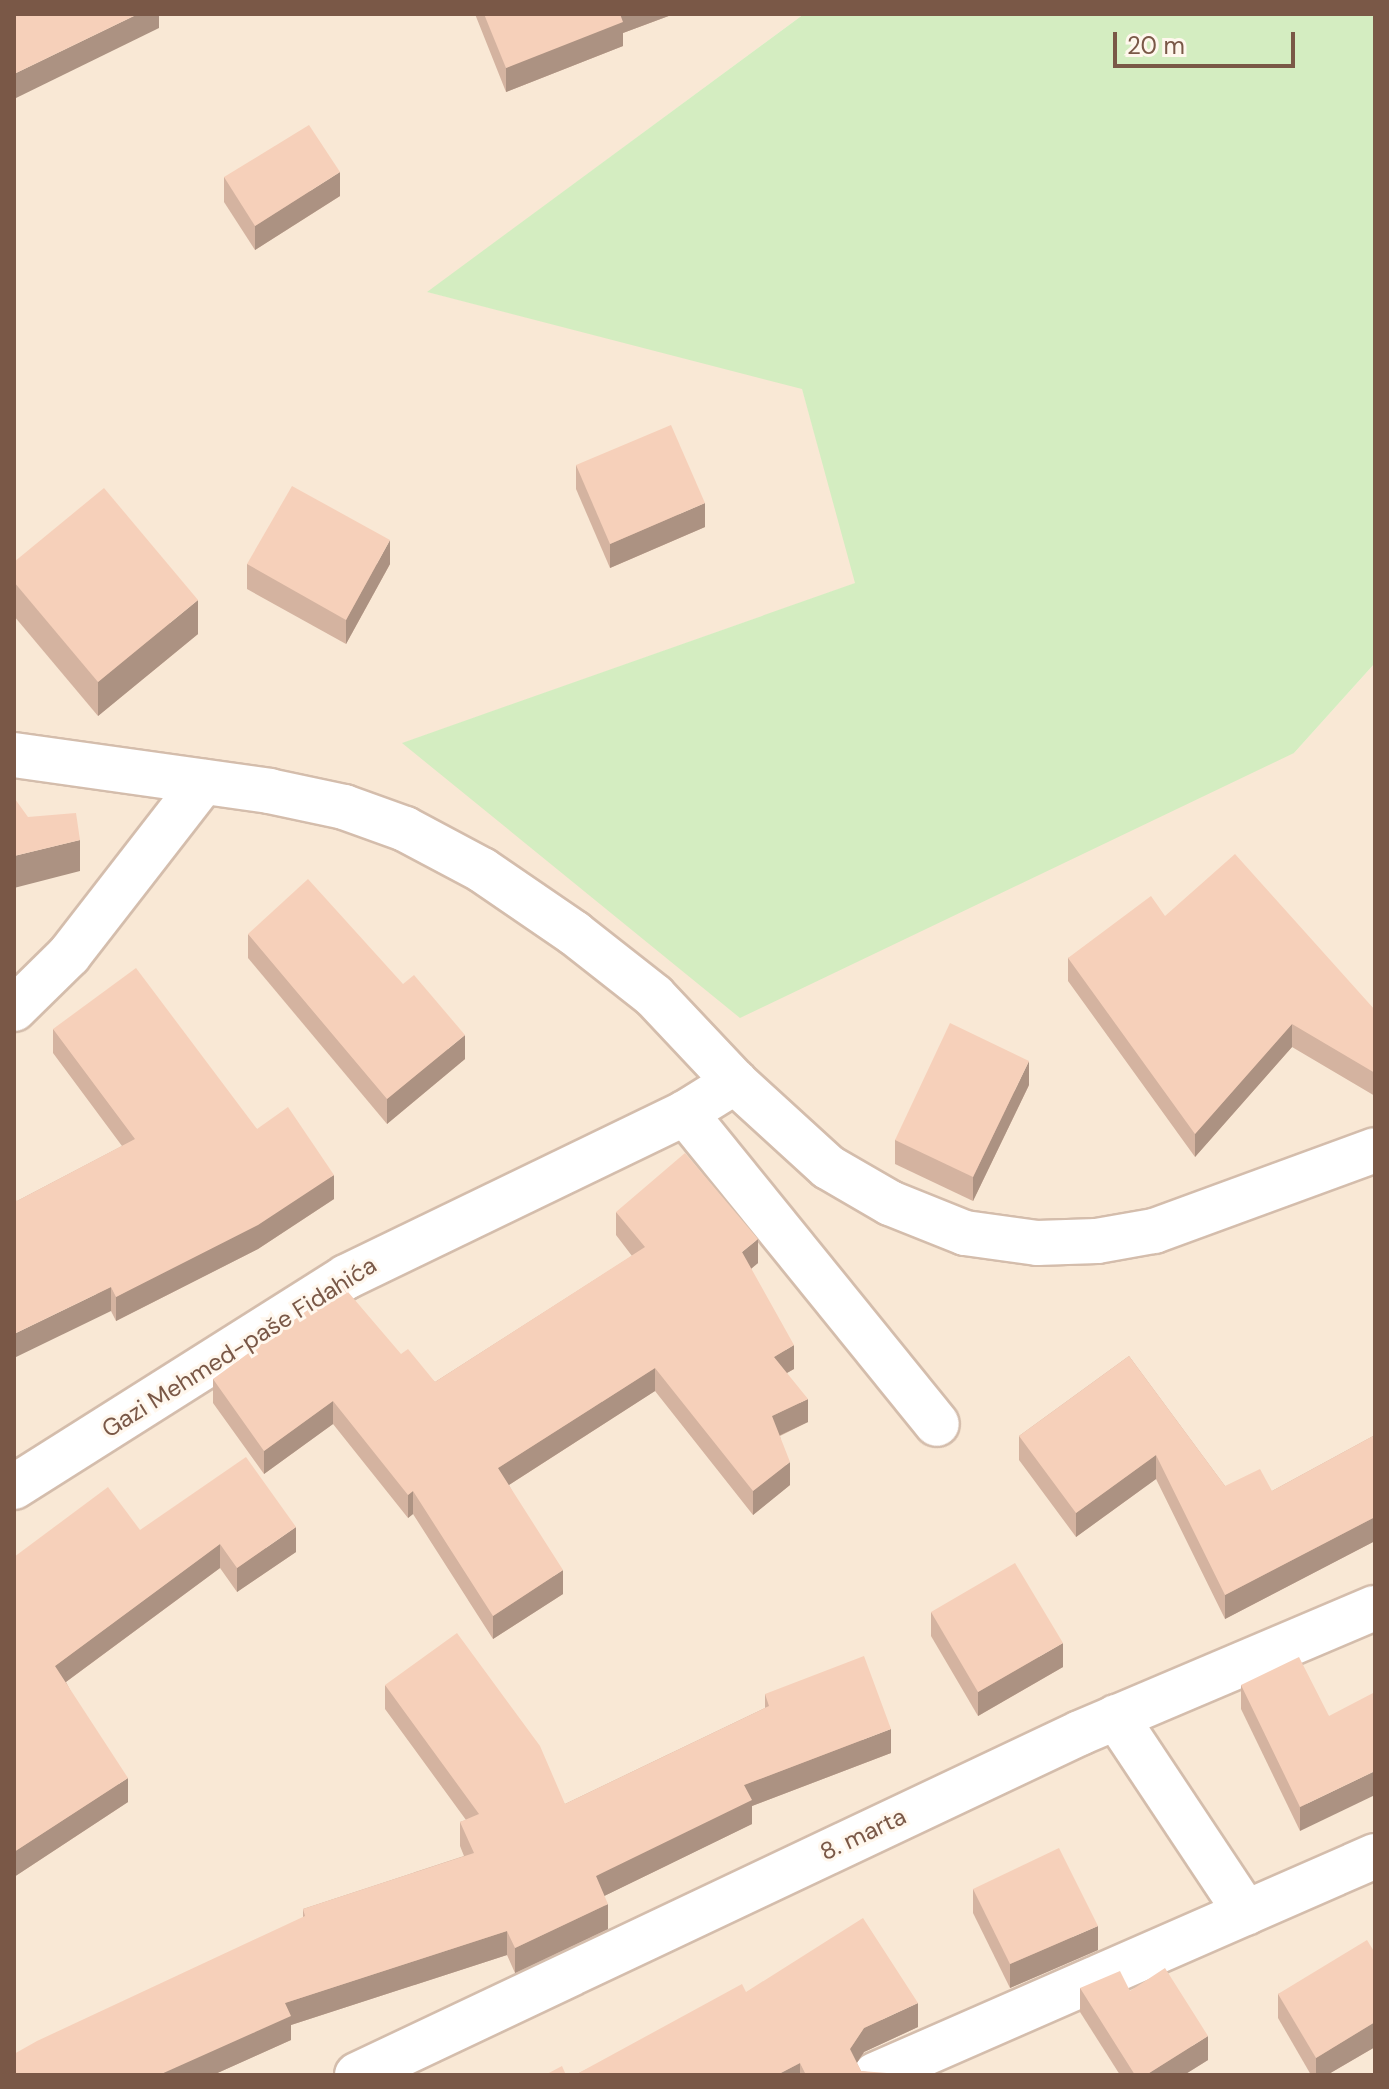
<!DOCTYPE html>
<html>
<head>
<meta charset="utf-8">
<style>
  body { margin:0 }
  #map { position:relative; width:1389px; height:2089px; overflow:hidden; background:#fef4e5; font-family:"DM Sans",sans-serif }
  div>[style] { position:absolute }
  .residential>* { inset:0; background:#f9e8d5 }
  .green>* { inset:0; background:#d4edc1 }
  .roads { filter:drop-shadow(2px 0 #d4bdac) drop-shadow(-2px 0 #d4bdac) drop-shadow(0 2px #d4bdac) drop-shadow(0 -2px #d4bdac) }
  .minor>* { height:44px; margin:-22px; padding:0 22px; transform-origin:22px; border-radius:22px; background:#fff }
  .wall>* { inset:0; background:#d4b3a0 }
  .shaded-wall>* { inset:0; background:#ac9282 }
  .building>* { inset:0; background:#f6d0ba }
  span { translate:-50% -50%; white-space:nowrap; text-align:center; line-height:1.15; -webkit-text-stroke:6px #fff7ed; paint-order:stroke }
  .street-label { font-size:24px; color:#7a5847 }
  .frame { position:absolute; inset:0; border:16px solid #7a5847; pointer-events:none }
  .scale { position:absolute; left:1113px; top:32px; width:182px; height:36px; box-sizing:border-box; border:4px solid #7a5847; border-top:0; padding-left:10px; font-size:24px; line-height:28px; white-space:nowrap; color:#7a5847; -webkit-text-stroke:6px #fff7ed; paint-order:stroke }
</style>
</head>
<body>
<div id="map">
  <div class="residential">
    <div style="clip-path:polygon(14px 14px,804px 14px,428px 292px,802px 388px,856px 583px,403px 743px,1294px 753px,1375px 663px,1375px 2075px,14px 2075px)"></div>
  </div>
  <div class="green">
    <div style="clip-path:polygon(804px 14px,1375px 14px,1375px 663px,1294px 753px,740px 1018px,402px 743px,855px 583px,802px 389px,427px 292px)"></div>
  </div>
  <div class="roads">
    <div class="minor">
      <div style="left:14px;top:755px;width:258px;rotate:8deg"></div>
      <div style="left:269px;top:791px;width:77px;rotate:12deg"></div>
      <div style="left:344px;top:807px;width:65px;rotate:19.8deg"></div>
      <div style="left:405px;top:829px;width:87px;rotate:28deg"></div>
      <div style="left:482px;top:870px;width:112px;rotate:34.4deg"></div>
      <div style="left:574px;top:933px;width:102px;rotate:38.2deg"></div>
      <div style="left:654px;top:996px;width:118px;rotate:46.7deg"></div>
      <div style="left:735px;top:1082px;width:126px;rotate:42.4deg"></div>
      <div style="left:828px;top:1167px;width:72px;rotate:30.1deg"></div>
      <div style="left:890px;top:1203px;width:81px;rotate:21.8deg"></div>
      <div style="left:965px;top:1233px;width:73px;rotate:7.9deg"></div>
      <div style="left:1037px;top:1243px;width:60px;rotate:-1.9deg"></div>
      <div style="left:1097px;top:1241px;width:58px;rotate:-10deg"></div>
      <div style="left:1154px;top:1231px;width:235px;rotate:-20.1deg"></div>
      <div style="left:14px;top:1009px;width:77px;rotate:-44.5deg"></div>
      <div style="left:69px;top:955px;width:219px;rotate:-52.2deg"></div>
      <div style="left:685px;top:1113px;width:400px;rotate:51deg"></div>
      <div style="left:14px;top:1487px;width:393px;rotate:-32.3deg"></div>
      <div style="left:346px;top:1277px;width:377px;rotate:-25.8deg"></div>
      <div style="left:685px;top:1113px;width:59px;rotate:-31.8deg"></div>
      <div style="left:1116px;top:1717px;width:235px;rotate:56.4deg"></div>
      <div style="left:357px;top:2075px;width:800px;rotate:-25.32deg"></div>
      <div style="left:1080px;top:1733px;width:320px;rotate:-23deg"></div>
      <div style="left:875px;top:2075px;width:546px;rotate:-23.65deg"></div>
    </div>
  </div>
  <div class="wall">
    <div style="clip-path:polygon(475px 14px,674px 14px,623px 33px,623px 46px,506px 92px)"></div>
    <div style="clip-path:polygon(224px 177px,340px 196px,255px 250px,224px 202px)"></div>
    <div style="clip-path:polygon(576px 465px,705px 527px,610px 568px,576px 489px)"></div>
    <div style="clip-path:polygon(14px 562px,198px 634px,98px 716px,14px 616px)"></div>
    <div style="clip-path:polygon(247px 564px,390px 564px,346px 644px,247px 589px)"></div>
    <div style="clip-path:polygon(1165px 916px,1375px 1010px,1375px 1096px,1292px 1047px,1195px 1157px,1068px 981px,1068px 958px)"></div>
    <div style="clip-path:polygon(248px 934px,465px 1059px,387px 1124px,248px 958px)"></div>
    <div style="clip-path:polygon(53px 1029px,257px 1129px,334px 1199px,258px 1249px,116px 1321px,111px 1311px,17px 1201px,122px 1146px,53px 1053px)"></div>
    <div style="clip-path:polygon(1029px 1085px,973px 1201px,895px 1164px,895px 1140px)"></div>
    <div style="clip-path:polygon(616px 1212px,758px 1263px,751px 1269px,794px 1369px,787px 1373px,808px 1422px,780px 1436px,790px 1485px,753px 1515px,655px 1391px,509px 1485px,563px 1594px,493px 1639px,413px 1514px,408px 1518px,333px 1424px,264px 1474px,213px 1403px,213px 1379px,401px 1354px,435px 1382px,632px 1256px,616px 1235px)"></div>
    <div style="clip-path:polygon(1129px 1356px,1225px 1486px,1272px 1491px,1375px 1435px,1375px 1541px,1225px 1619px,1156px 1479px,1076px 1537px,1019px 1460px,1019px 1436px)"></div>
    <div style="clip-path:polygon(140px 1530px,296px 1552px,237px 1592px,220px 1568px,66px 1682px,128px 1802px,14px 1877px,14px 1557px)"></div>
    <div style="clip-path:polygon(931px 1612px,1063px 1667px,978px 1716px,931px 1636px)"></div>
    <div style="clip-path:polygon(385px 1685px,565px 1804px,765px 1708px,765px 1694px,891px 1753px,752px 1806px,752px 1824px,604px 1896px,608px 1929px,515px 1973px,507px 1955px,291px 2025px,291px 2040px,213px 2075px,303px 1918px,303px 1909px,464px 1856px,460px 1846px,460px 1822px,466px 1820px,385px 1709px)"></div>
    <div style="clip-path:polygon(1241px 1685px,1329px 1716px,1300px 1831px,1241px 1709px)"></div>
    <div style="clip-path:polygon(973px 1889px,1098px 1950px,1010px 1988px,973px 1913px)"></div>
    <div style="clip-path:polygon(1375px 1953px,1375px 2047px,1327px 2075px,1311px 2075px,1278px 2018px,1278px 1994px)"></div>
    <div style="clip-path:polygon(1080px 1988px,1130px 1991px,1208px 2060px,1184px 2075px,1120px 2075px,1080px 2012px)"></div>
    <div style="clip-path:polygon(746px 1992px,918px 2027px,864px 2052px,857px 2063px,861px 2071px,888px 2075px,575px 2075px)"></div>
  </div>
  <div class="shaded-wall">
    <div style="clip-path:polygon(138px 14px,159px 14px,159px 28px,14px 99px,14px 74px)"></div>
    <div style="clip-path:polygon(618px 14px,674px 14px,623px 33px,623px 46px,506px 92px,506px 68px)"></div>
    <div style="clip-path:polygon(340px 172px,340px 196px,255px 250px,255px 226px)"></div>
    <div style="clip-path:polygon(705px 503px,705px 527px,610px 568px,610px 544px)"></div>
    <div style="clip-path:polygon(390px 540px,390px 564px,346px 644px,346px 620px)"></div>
    <div style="clip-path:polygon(198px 600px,198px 634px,98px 716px,98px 682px)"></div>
    <div style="clip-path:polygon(80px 840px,80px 871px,14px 888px,14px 856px)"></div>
    <div style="clip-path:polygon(1292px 1024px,1292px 1047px,1195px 1157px,1195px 1134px)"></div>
    <div style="clip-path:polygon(465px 1035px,465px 1059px,387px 1124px,387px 1099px)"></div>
    <div style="clip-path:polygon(1029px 1061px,1029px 1085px,973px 1201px,973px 1177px)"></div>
    <div style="clip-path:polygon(334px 1175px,334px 1199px,258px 1249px,116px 1321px,116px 1297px)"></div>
    <div style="clip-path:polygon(758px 1239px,758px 1263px,742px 1276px,742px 1252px)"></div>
    <div style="clip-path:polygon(111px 1287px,111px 1311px,14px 1358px,14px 1334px)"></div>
    <div style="clip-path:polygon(794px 1345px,794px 1369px,774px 1380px,774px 1357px)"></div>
    <div style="clip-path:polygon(655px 1368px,655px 1391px,498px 1492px,498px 1468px)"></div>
    <div style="clip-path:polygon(808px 1399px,808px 1422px,772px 1439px,772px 1416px)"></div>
    <div style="clip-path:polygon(333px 1401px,333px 1424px,264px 1474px,264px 1451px)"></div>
    <div style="clip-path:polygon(1156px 1455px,1156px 1479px,1076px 1537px,1076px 1513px)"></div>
    <div style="clip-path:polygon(790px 1462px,790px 1485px,753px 1515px,753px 1491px)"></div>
    <div style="clip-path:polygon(413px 1491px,413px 1514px,408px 1518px,408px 1495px)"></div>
    <div style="clip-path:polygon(1375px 1517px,1375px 1541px,1225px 1619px,1225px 1595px)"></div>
    <div style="clip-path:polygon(296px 1527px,296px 1552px,237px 1592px,237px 1568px)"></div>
    <div style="clip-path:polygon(220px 1544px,220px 1568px,55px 1690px,55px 1666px)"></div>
    <div style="clip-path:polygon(563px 1570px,563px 1594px,493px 1639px,493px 1616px)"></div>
    <div style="clip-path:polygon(1063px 1643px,1063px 1667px,978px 1716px,978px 1692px)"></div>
    <div style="clip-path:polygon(891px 1729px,891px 1753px,752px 1806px,752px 1824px,596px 1900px,596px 1876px,744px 1785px)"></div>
    <div style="clip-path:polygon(1375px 1771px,1375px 1795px,1300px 1831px,1300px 1807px)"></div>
    <div style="clip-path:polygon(128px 1778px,128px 1802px,14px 1877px,14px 1852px)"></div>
    <div style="clip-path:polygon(608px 1904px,608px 1929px,515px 1973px,515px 1948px)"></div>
    <div style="clip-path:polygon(1098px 1926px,1098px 1950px,1010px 1988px,1010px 1964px)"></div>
    <div style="clip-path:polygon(507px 1931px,507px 1955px,291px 2025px,291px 2040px,213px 2075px,159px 2075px,285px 2003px)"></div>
    <div style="clip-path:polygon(918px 2003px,918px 2027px,864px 2052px,850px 2073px,850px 2049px,864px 2028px)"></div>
    <div style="clip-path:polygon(1375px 2022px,1375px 2047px,1327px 2075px,1316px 2075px,1316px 2058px)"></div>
    <div style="clip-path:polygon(1208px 2036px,1208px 2060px,1184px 2075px,1146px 2075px)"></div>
    <div style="clip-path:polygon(800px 2063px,800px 2075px,777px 2075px)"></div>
  </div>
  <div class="building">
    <div style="clip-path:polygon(14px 14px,138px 14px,14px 74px)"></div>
    <div style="clip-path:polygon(484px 14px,620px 14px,623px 22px,506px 68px)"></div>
    <div style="clip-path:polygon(309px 125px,340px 172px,255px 226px,224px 177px)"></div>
    <div style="clip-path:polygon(671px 425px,705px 503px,610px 544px,576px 465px)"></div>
    <div style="clip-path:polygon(292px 486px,390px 540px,346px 620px,247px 564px)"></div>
    <div style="clip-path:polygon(104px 488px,198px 600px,98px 682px,14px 582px,14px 562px)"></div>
    <div style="clip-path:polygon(15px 799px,28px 817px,76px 813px,80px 840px,14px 856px)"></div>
    <div style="clip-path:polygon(1235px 854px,1375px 1010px,1375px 1073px,1292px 1024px,1195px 1134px,1068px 958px,1151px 896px,1165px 916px)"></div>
    <div style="clip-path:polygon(308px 879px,403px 984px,414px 975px,465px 1035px,387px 1099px,248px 934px)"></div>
    <div style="clip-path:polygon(136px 968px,257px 1129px,288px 1107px,334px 1175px,258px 1225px,116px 1297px,111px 1287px,14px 1334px,14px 1197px,17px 1201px,135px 1139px,53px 1029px)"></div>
    <div style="clip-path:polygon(950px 1023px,1029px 1061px,973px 1177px,895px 1140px)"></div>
    <div style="clip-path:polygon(685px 1153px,758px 1239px,742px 1252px,794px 1345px,774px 1357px,808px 1399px,772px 1416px,790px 1462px,753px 1491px,655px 1368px,498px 1468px,563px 1570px,493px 1616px,413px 1491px,408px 1495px,333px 1401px,264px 1451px,213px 1379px,342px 1285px,401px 1354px,408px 1349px,435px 1382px,645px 1247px,616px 1212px)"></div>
    <div style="clip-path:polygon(1129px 1356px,1225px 1486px,1260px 1469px,1272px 1491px,1375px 1435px,1375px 1517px,1225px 1595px,1156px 1455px,1076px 1513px,1019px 1436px)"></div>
    <div style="clip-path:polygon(246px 1457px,296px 1527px,237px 1568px,220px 1544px,55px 1666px,128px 1778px,14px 1852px,14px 1557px,108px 1487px,140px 1530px)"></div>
    <div style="clip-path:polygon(1015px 1563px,1063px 1643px,978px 1692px,931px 1612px)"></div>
    <div style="clip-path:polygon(457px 1633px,540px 1746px,565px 1804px,769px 1706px,765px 1694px,864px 1656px,891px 1729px,744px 1785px,752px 1800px,596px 1876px,608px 1904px,515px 1948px,507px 1931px,285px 2003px,291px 2016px,159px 2075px,14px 2075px,14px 2054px,37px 2041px,305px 1916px,303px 1909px,474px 1853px,460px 1822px,479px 1814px,385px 1685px)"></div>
    <div style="clip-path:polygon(1299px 1657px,1329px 1716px,1375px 1692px,1375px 1771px,1300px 1807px,1241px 1685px)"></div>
    <div style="clip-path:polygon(1059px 1848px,1098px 1926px,1010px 1964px,973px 1889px)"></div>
    <div style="clip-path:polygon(863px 1918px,918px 2003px,864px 2028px,850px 2049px,861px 2071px,887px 2073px,888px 2075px,806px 2075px,800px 2063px,777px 2075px,575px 2075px,742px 1984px,746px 1992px)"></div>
    <div style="clip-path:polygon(1367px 1940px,1375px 1953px,1375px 2022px,1316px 2058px,1278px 1994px)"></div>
    <div style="clip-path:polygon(1165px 1968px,1208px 2036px,1146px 2075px,1135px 2075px,1080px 1988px,1120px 1971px,1130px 1991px)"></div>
    <div style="clip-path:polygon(562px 2066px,566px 2075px,545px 2075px)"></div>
  </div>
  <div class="street-label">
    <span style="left:239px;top:1347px;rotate:-32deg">Gazi Mehmed-paše Fidahića</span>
    <span style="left:863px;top:1834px;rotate:-25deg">8. marta</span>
  </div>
  <div class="frame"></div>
  <div class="scale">20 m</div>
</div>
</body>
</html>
